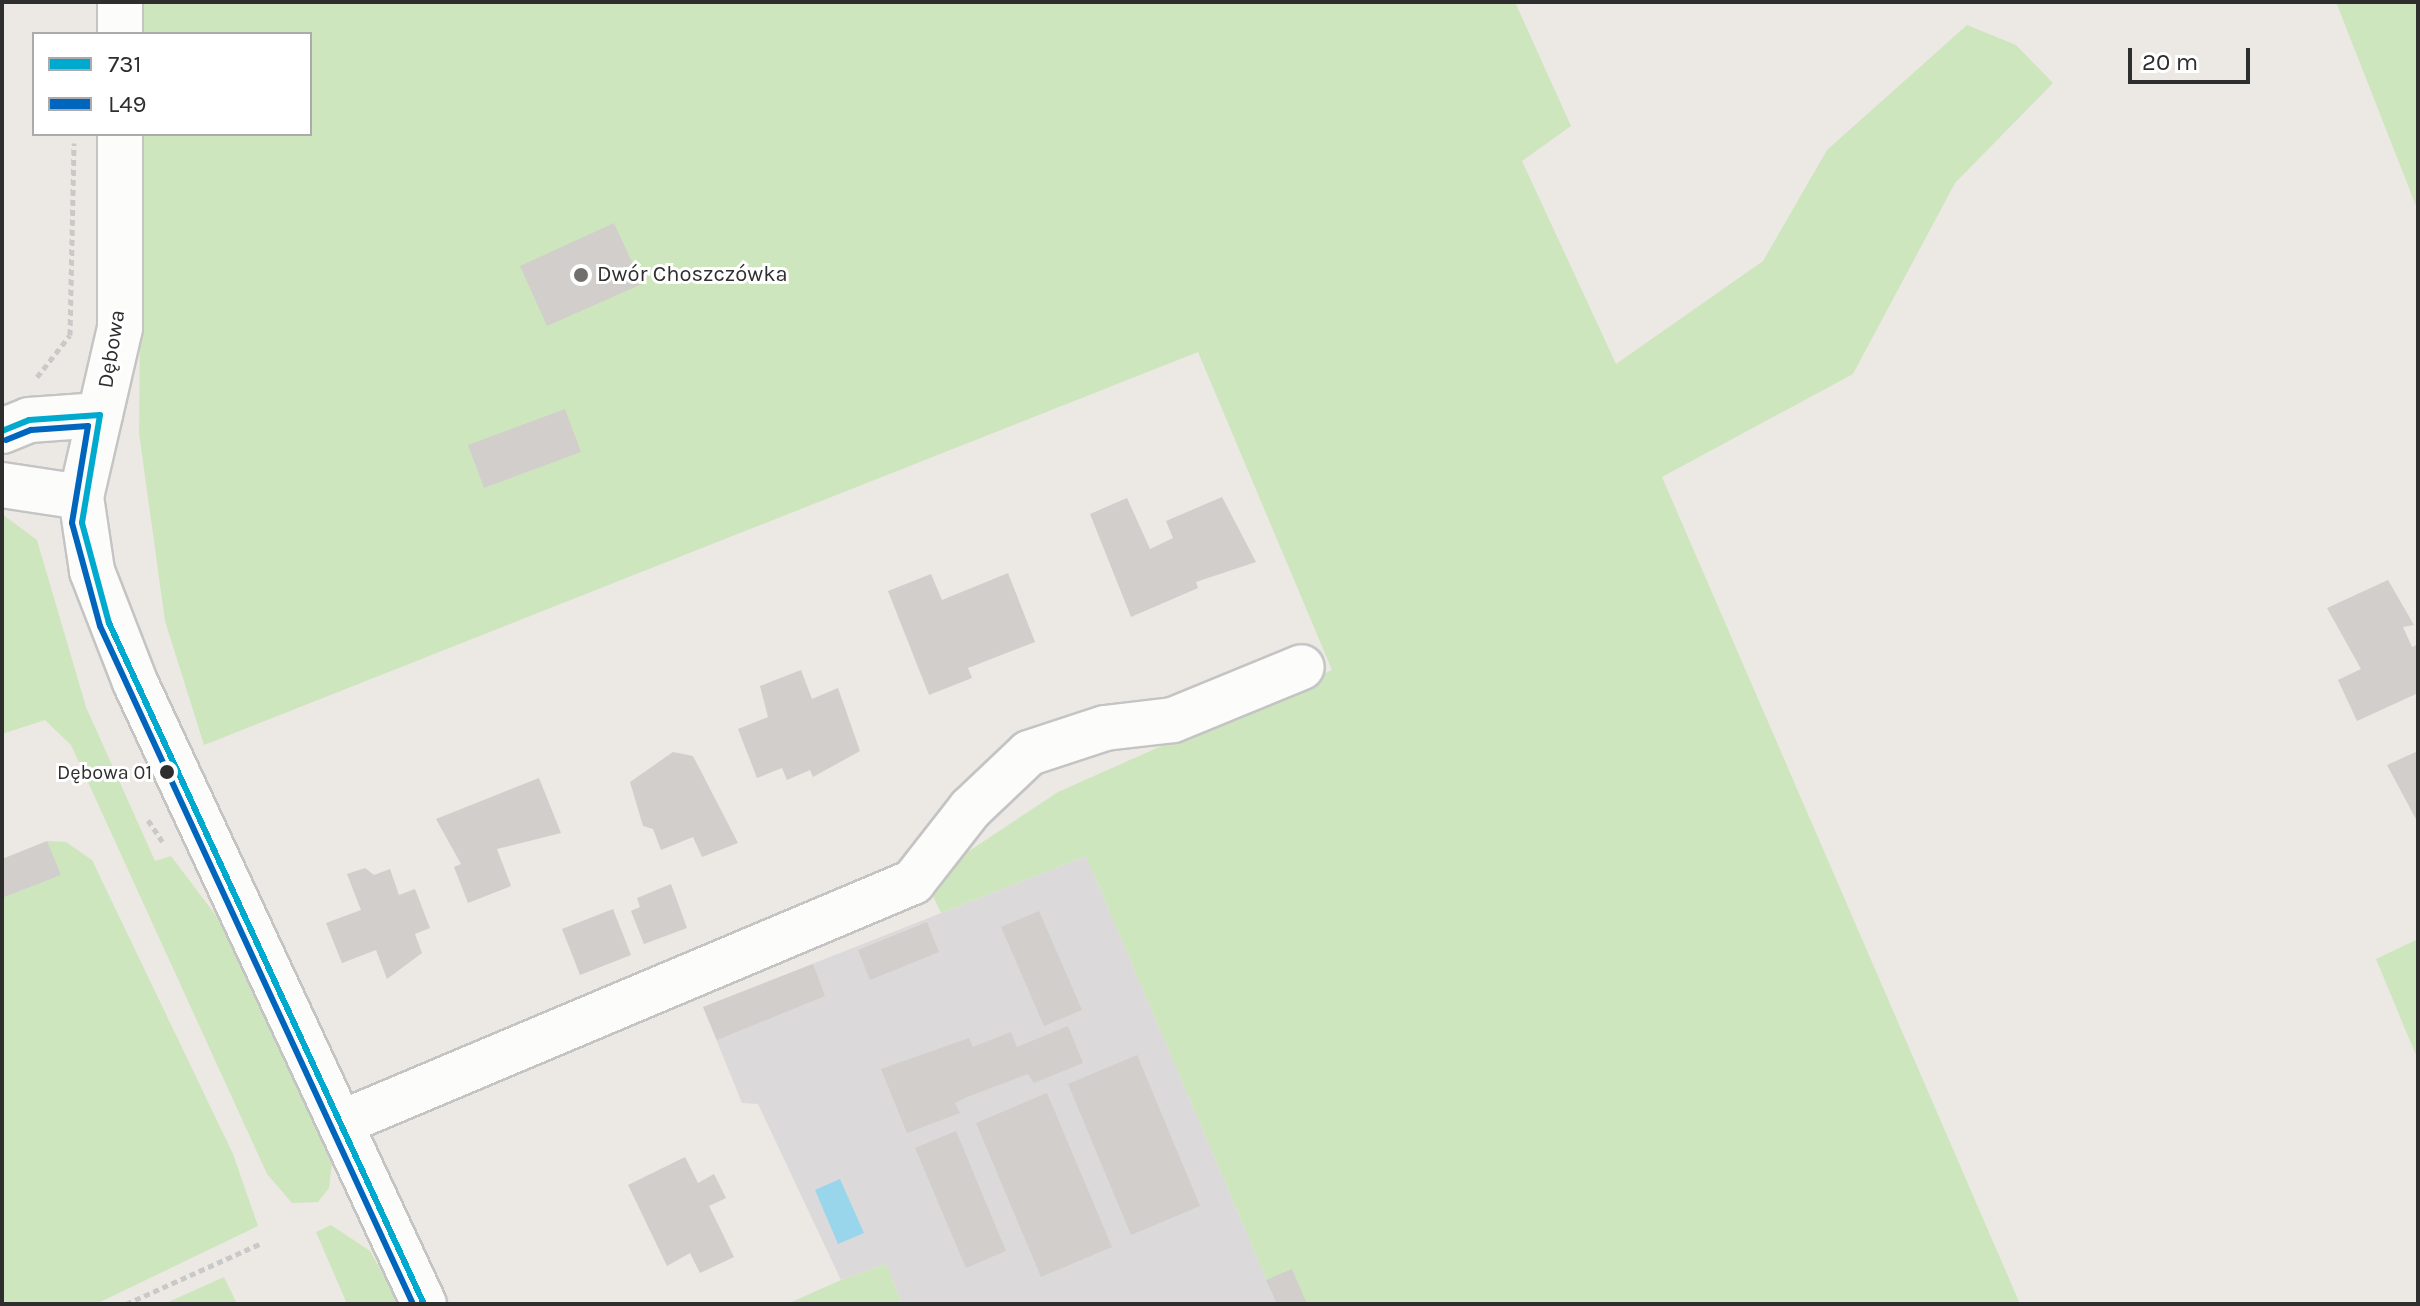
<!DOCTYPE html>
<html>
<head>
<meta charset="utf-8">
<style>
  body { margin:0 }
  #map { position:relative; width:2420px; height:1306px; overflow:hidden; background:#ece8e4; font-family:Karla,sans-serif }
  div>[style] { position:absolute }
  .industrial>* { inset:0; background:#dcd9db }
  .green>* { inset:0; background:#cee6be }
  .water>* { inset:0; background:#99d6ec }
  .building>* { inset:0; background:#d1cecb }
  .path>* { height:5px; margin-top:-2.5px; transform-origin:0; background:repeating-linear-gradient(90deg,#c9c9c8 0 6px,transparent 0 10px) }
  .roads { filter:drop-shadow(2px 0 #c5c4c5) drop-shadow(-2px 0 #c5c4c5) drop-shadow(0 2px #c5c4c5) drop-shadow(0 -2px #c5c4c5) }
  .minor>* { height:44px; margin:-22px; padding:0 22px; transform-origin:22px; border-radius:22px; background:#fcfcfb }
  .bus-1>* { height:6px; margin:-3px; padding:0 3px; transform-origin:3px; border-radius:3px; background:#00a9ce }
  .bus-2>* { height:6px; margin:-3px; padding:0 3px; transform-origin:3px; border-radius:3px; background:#0065bd }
  .dots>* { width:22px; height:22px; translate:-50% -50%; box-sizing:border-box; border:4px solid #fff; border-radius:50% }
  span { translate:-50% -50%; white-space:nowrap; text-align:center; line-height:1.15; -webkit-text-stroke:6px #fff; paint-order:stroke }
  .bus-label { font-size:20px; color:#2e2e2e }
  .right { translate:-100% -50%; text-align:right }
  .poi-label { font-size:22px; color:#2e2e2e }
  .left { translate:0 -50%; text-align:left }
  .street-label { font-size:22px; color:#2e2e2e }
  .frame { position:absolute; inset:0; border:4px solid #2e2e2e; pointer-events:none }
  .legend { position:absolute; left:32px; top:32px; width:280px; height:104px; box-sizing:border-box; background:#fff; border:2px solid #ababab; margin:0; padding:10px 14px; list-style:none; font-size:24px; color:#2e2e2e }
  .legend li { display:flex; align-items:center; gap:16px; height:40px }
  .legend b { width:40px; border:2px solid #ababab }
  .scale { position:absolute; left:2128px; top:48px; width:122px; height:36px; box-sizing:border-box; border:4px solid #2e2e2e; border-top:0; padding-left:10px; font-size:24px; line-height:28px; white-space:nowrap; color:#2e2e2e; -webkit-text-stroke:6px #fff; paint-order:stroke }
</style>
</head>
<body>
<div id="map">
  <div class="industrial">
    <div style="clip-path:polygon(1086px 856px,1277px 1304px,902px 1304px,886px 1264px,841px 1280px,758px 1104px,742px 1103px,703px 1007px)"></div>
  </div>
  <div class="green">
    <div style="clip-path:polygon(142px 2px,1515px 2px,1571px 126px,1522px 161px,1616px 364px,1763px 261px,1827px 150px,1967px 25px,2016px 45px,2053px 83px,1955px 183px,1853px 374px,1662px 477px,2020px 1304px,1277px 1304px,1086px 856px,941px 913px,932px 894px,957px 859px,1058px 792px,1332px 670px,1198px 352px,204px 745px,165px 621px,139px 433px,142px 134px,310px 134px,310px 34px,142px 34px)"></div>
    <div style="clip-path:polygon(2336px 2px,2418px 2px,2418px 211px)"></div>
    <div style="clip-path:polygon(2px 514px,37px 540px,86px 707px,155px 861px,171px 856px,223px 925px,332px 1163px,329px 1188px,318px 1202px,292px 1203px,267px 1174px,71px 745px,45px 720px,2px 734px)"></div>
    <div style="clip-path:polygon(47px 841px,66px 842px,92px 860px,233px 1154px,258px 1226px,96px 1304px,2px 1304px,2px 898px,60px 875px)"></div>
    <div style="clip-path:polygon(2418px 939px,2418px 1060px,2376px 959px)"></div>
    <div style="clip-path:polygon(331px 1225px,370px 1251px,400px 1304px,347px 1304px,316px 1232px)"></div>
    <div style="clip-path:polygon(886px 1264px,902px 1304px,787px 1304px,841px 1280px)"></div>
    <div style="clip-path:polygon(224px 1277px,237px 1304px,164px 1304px)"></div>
  </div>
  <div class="water">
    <div style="clip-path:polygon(840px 1179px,864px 1233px,838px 1244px,815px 1190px)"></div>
  </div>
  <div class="building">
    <div style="clip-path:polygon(614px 223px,642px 284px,547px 326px,520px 266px)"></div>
    <div style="clip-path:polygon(565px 409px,581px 452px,484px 488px,468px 445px)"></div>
    <div style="clip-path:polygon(1222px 497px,1256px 562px,1196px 582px,1198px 588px,1131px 617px,1090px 514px,1127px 498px,1150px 549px,1173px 538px,1166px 521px)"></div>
    <div style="clip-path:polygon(1008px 573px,1035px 642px,968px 668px,972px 678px,929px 695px,888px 591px,931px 574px,942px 600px)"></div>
    <div style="clip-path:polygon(2388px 580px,2414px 625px,2403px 627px,2412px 647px,2418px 644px,2418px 693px,2357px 721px,2338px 680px,2361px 669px,2327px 608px)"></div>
    <div style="clip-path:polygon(801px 670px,812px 699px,838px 688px,860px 751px,813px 777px,810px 770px,787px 780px,782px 768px,757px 778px,738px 729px,768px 717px,760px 686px)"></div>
    <div style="clip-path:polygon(2418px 751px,2418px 823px,2387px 765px)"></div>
    <div style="clip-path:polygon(673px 752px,693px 756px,738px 843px,702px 857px,693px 837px,661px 850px,653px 829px,643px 826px,630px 782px)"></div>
    <div style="clip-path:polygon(539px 778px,561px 833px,497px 849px,511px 886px,468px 903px,454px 867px,461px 864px,436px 819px)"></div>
    <div style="clip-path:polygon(47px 841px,61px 875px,2px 898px,2px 859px)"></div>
    <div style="clip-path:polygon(365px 868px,374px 875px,390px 869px,399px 895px,415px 889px,430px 928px,415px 934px,422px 953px,387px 979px,376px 950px,342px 963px,326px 923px,361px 910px,347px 874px)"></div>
    <div style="clip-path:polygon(671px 884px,687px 928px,644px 944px,631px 911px,640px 907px,637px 898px)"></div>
    <div style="clip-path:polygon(613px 909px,631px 955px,580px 975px,562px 929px)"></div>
    <div style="clip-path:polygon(1039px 911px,1082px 1010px,1044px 1026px,1001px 927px)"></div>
    <div style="clip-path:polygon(927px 922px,939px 952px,870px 980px,858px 950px)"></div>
    <div style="clip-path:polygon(813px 964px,825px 996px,717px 1040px,703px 1007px)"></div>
    <div style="clip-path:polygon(1068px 1026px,1083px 1063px,1034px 1083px,1028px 1074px,967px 1097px,955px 1103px,960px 1113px,907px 1133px,881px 1069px,969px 1038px,973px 1047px,1011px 1032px,1017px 1047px)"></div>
    <div style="clip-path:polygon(1137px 1055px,1200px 1206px,1131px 1235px,1068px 1084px)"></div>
    <div style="clip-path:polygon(1047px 1093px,1112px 1247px,1041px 1277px,976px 1123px)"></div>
    <div style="clip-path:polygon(956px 1131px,1006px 1251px,966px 1268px,915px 1148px)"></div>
    <div style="clip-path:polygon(685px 1157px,698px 1183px,714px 1174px,726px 1198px,709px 1206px,734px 1257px,700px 1273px,690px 1253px,667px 1266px,628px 1185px)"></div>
    <div style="clip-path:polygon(1292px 1269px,1307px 1304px,1277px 1304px,1266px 1280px)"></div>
  </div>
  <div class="path">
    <div style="left:37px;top:377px;width:53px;rotate:-51.8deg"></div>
    <div style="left:70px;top:335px;width:192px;rotate:-88.8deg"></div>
    <div style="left:148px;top:820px;width:29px;rotate:56deg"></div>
    <div style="left:126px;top:1304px;width:149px;rotate:-24.2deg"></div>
  </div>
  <div class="roads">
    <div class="minor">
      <div style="left:120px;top:34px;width:32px;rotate:-90deg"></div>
      <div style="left:120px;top:134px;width:194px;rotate:90deg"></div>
      <div style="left:120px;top:328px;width:173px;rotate:103deg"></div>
      <div style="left:81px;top:497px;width:75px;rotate:81.5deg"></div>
      <div style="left:92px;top:571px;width:119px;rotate:68.8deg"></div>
      <div style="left:135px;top:682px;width:686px;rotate:65.08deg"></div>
      <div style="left:2px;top:431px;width:29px;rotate:-22deg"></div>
      <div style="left:29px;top:420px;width:71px;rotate:-4deg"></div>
      <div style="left:2px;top:485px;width:80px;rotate:8.6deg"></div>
      <div style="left:341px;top:1123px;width:621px;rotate:-22.85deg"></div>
      <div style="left:913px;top:882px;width:93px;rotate:-52deg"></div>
      <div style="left:970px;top:809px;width:81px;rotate:-43.5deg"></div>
      <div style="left:1029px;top:753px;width:80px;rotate:-18.2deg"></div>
      <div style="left:1105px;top:728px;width:68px;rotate:-6.7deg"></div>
      <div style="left:1173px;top:720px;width:139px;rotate:-22.3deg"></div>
    </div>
  </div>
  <div class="bus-1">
    <div style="left:100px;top:415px;width:109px;rotate:99.5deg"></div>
    <div style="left:82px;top:523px;width:104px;rotate:74.9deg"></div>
    <div style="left:109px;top:623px;width:750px;rotate:65.18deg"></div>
    <div style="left:2px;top:431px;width:29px;rotate:-22deg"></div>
    <div style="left:29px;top:420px;width:71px;rotate:-4deg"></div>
  </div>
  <div class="bus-2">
    <div style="left:6px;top:440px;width:27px;rotate:-22deg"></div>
    <div style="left:31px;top:430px;width:57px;rotate:-4deg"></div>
    <div style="left:88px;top:426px;width:98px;rotate:99.4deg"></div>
    <div style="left:72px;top:523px;width:107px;rotate:74.8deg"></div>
    <div style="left:100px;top:626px;width:747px;rotate:65.22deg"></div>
  </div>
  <div class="dots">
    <div style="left:581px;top:275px;background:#706f6e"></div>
    <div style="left:167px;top:772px;background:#2e2e2e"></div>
  </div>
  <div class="bus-label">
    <span class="right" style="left:152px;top:772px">Dębowa 01</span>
  </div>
  <div class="poi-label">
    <span class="left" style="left:597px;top:275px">Dwór Choszczówka</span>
  </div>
  <div class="street-label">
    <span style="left:112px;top:349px;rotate:-81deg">Dębowa</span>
  </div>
  <div class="frame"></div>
  <ul class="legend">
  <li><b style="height:10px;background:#00a9ce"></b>731</li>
  <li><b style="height:10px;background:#0065bd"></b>L49</li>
  </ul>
  <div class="scale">20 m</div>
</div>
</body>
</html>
